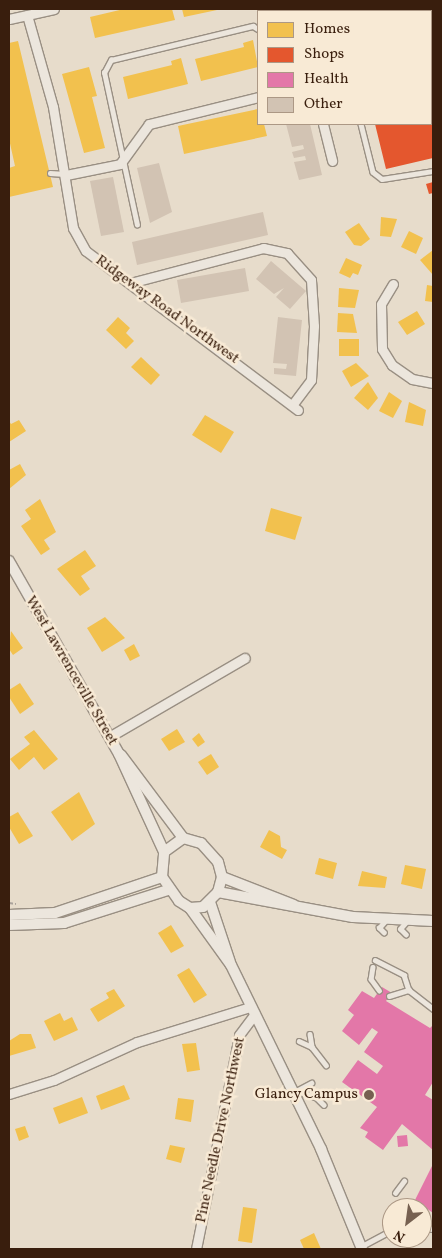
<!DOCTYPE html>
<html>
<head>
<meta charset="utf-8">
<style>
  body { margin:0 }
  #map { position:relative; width:442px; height:1258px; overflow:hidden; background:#e7dccb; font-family:Vollkorn,serif }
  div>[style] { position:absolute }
  .homes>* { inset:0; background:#f2c14e }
  .shops>* { inset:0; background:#e4572e }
  .health>* { inset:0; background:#e377a8 }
  .stream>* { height:3px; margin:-1.5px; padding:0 1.5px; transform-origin:1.5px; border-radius:1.5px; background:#b2c6b9 }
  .building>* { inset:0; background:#d2c3b3 }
  .path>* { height:2px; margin-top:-1px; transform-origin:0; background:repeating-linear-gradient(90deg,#aaa29b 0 4px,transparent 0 6.5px) }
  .roads { filter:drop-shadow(1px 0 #998f83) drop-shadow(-1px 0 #998f83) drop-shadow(0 1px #998f83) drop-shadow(0 -1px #998f83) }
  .service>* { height:4.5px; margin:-2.25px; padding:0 2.25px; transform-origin:2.25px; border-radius:2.25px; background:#ece6dd }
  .minor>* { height:9px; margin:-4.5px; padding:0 4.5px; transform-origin:4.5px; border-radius:4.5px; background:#ece6dd }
  .tertiary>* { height:10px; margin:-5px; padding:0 5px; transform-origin:5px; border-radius:5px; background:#ece6dd }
  .dots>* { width:14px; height:14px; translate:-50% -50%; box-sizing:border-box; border:2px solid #f8ead5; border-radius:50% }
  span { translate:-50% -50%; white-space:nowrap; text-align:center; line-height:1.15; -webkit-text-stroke:5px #f8ead5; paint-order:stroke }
  .street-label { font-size:15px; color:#391e0d }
  .poi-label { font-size:15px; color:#391e0d }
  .right { translate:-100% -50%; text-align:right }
  .frame { position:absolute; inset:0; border:10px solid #391e0d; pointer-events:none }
  .legend { position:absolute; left:257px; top:10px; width:175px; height:115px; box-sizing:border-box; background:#f8ead5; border:1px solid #ac9885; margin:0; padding:6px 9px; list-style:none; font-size:15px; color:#391e0d }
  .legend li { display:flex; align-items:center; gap:10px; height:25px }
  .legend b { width:25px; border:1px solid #ac9885 }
  .north { position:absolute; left:382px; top:1198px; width:50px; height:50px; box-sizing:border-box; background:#f8ead5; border:1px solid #ac9885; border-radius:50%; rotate:210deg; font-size:14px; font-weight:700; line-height:20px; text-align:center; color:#391e0d }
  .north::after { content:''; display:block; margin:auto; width:18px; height:22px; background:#766050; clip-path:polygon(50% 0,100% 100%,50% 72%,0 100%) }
</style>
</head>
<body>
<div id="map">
  <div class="homes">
    <div style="clip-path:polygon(124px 9px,172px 9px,175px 20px,95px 38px,90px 17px)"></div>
    <div style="clip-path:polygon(182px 9px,217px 9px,217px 10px,184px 17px)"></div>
    <div style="clip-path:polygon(253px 40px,258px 67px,201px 81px,195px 59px,244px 47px,243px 43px)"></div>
    <div style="clip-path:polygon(18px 41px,53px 187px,9px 197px,9px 168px,15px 166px,9px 139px,9px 43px)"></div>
    <div style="clip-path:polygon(181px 58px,188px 84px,128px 99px,123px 77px,172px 65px,171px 61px)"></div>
    <div style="clip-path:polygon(89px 67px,97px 96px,92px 97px,105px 148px,84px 153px,62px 74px)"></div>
    <div style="clip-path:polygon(258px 109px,258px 124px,264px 124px,267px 136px,184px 154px,178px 126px)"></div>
    <div style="clip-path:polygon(381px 217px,397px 219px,391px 237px,380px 236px)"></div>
    <div style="clip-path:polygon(359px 223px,370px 239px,361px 246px,354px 245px,345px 232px)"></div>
    <div style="clip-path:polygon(409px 231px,423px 238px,416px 254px,401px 247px)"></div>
    <div style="clip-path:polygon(433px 250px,433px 275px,420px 260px)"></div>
    <div style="clip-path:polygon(346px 258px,362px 265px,358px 275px,353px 273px,350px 278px,339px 273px)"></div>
    <div style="clip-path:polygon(427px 285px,433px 286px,433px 302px,425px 301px)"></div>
    <div style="clip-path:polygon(339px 288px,359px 290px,355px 308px,338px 307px)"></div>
    <div style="clip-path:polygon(417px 311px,425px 324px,407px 335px,398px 322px)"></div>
    <div style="clip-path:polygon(338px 313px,353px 314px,357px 333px,337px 332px)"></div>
    <div style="clip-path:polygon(118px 317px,130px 328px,126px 333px,134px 341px,126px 349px,106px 330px)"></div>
    <div style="clip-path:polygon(339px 339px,359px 339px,359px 356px,339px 356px)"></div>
    <div style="clip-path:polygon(141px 357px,160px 375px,151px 385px,131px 367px)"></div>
    <div style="clip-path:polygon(356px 363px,369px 376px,351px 387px,342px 371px)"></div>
    <div style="clip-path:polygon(368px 382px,378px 398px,368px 410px,354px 398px)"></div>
    <div style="clip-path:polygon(389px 392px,402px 401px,393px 418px,379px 411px)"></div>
    <div style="clip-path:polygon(409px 402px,426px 410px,423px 426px,405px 422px)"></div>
    <div style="clip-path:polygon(205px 415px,234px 432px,221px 453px,192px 435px)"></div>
    <div style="clip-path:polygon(19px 420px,26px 431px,9px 442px,9px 421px,11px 424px)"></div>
    <div style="clip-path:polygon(20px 464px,26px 475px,9px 489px,9px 470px)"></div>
    <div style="clip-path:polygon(40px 499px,56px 532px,44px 540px,50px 549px,41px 555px,21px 526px,31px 519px,25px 510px)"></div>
    <div style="clip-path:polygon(271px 508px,302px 517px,295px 540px,265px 531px)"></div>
    <div style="clip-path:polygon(85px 550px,96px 566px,81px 576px,90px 589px,80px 596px,57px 569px)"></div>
    <div style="clip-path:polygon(105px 617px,125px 638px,102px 652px,87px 628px)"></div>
    <div style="clip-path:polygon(11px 631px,23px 648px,13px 655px,9px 649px)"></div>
    <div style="clip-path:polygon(134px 644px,140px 656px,130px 661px,124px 650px)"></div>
    <div style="clip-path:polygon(20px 683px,34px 704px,20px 714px,9px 697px,9px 690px)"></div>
    <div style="clip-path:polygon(177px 729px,185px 742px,169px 751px,161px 739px)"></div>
    <div style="clip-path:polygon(34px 730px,58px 759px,44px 770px,34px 757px,19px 770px,10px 759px,30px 744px,24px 737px)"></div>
    <div style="clip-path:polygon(199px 733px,205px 742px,198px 747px,192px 739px)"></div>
    <div style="clip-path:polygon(211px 754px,219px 767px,207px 775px,198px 762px)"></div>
    <div style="clip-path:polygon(79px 792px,95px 824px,72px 841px,51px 812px)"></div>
    <div style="clip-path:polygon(18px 812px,33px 836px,19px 844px,9px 827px,9px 817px)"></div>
    <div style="clip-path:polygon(269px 830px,280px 836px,281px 847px,287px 850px,282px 859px,260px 847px)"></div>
    <div style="clip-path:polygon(319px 858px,337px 863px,333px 879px,315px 874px)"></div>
    <div style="clip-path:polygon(405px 865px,426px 869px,422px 889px,401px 884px)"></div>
    <div style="clip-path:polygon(362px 871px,387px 877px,385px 888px,358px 886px)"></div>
    <div style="clip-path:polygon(171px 925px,184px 946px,171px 953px,158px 933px)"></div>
    <div style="clip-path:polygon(189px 968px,207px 995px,194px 1003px,177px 975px)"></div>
    <div style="clip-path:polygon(114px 989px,125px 1006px,98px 1022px,90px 1009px,109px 998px,106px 993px)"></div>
    <div style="clip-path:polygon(60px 1013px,64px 1021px,72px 1017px,78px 1030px,54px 1041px,44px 1021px)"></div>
    <div style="clip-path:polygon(20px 1034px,31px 1034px,36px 1048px,9px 1056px,9px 1041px)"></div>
    <div style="clip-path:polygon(196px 1043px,200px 1070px,187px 1072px,182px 1044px)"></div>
    <div style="clip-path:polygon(124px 1085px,130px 1099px,101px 1110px,96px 1096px)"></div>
    <div style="clip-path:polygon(82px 1097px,88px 1113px,59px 1124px,53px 1108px)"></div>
    <div style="clip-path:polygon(178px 1098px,194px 1100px,191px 1122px,175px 1119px)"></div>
    <div style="clip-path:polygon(25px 1126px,29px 1137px,19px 1141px,15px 1129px)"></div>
    <div style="clip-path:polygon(170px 1145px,185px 1148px,181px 1163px,166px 1159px)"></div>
    <div style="clip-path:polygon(243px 1207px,257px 1209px,252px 1243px,238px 1241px)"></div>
    <div style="clip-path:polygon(314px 1233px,321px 1249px,304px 1249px,300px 1240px)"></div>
  </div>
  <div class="shops">
    <div style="clip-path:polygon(431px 10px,433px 158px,386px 169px,375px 124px,431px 124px)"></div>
    <div style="clip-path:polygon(433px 182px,433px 193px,429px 194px,426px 184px)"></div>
  </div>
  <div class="health">
    <div style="clip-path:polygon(382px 987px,392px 993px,386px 1001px,430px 1028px,433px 1025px,433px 1082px,425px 1095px,433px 1100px,433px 1150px,402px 1124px,383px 1150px,365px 1137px,368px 1132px,360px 1128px,377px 1107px,342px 1082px,358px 1060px,377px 1074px,383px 1066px,364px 1052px,378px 1032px,372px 1028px,359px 1045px,342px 1031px,354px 1015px,348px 1010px,362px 991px,374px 998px)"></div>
    <div style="clip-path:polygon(407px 1135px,408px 1146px,398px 1147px,397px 1136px)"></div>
    <div style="clip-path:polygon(433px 1164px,433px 1213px,415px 1200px)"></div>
  </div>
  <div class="stream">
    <div style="left:433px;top:688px;width:1px;rotate:-90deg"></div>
  </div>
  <div class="building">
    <div style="clip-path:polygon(286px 124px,310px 124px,322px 175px,299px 180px,294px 162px,306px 160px,305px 156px,294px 158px,292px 152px,304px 149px,303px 145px,292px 147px)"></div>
    <div style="clip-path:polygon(159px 163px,172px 212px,150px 223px,137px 168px)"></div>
    <div style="clip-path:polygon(113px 177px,124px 232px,101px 236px,90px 181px)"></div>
    <div style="clip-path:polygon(263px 212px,268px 235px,137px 265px,132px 242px)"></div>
    <div style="clip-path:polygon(271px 261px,306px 291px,290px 309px,276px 297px,284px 288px,274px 294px,256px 279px)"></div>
    <div style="clip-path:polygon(245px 268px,249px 291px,181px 303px,177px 280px)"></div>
    <div style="clip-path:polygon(278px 317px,302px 320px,296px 376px,274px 374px,274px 368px,286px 369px,287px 364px,273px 363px)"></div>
  </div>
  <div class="path">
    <div style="left:9px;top:903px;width:7px;rotate:8deg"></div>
  </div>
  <div class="roads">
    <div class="service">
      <div style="left:330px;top:9px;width:2px;rotate:63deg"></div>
      <div style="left:341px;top:11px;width:10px;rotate:-11deg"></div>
      <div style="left:361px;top:124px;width:49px;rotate:76deg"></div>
      <div style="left:373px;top:172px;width:11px;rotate:38deg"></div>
      <div style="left:382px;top:179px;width:52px;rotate:-8.9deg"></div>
      <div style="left:50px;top:173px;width:15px;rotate:4deg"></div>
      <div style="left:137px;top:225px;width:156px;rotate:-102.2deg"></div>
      <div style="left:104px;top:73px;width:15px;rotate:-62deg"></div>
      <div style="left:111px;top:60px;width:146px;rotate:-13.5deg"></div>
      <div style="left:253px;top:26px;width:6px;rotate:31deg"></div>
      <div style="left:384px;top:933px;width:7px;rotate:-135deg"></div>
      <div style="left:379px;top:928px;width:11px;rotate:-49deg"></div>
      <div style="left:406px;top:935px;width:8px;rotate:-135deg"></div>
      <div style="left:400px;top:929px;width:11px;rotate:-49deg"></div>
      <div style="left:375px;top:960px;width:33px;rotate:27deg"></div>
      <div style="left:404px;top:975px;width:16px;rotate:72deg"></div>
      <div style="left:373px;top:967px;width:12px;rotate:99deg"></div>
      <div style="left:371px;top:979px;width:14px;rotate:54deg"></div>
      <div style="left:389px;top:996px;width:21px;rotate:-17deg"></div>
      <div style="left:409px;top:990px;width:31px;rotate:38deg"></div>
      <div style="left:310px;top:1034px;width:13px;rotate:81deg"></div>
      <div style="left:299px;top:1041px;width:14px;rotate:25deg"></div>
      <div style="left:312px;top:1047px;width:23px;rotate:52deg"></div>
      <div style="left:294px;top:1090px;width:23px;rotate:18deg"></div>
      <div style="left:316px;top:1097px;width:11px;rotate:45deg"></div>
      <div style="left:298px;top:1090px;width:15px;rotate:-28deg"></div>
      <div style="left:395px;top:1193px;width:15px;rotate:-53deg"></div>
      <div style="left:422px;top:1228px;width:11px;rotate:5deg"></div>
      <div style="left:362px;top:1246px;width:34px;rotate:-28deg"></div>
    </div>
    <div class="minor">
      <div style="left:294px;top:9px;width:2px;rotate:90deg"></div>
      <div style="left:27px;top:15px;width:96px;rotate:74.2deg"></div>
      <div style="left:53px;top:107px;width:123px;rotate:80.6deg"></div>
      <div style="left:73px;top:228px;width:26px;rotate:61deg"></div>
      <div style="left:86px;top:251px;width:265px;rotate:36.9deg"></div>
      <div style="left:9px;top:19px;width:46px;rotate:-12.5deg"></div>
      <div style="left:323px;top:124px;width:38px;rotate:76deg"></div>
      <div style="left:66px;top:175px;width:55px;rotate:-11.5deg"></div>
      <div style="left:120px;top:164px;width:49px;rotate:-54.1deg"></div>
      <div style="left:149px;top:124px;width:112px;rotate:-13.9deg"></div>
      <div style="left:130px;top:283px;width:138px;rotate:-14.7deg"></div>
      <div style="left:263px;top:248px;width:25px;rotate:12deg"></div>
      <div style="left:287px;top:253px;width:36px;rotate:48deg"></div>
      <div style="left:311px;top:280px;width:46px;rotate:86.3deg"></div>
      <div style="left:314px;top:326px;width:54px;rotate:93.2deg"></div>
      <div style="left:311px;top:380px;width:31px;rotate:127deg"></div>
      <div style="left:393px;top:284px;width:23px;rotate:121deg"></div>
      <div style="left:381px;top:304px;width:45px;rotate:88.7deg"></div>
      <div style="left:382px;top:349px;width:19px;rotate:58deg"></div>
      <div style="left:392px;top:365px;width:24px;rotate:35deg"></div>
      <div style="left:412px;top:379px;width:21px;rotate:11deg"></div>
      <div style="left:109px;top:737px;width:157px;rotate:-30.2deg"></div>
      <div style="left:9px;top:1094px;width:47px;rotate:-17.3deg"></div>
      <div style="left:54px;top:1080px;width:91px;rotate:-24.6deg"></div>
      <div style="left:137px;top:1042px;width:118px;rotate:-17.2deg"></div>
      <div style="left:196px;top:1249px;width:218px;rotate:-78.6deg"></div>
      <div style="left:239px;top:1035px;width:25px;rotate:-53deg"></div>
    </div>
    <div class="tertiary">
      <div style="left:9px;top:561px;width:222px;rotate:60.3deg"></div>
      <div style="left:119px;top:754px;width:108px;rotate:65.3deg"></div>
      <div style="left:121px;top:755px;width:104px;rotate:53.2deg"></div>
      <div style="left:183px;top:838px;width:19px;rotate:16deg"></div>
      <div style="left:201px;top:843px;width:25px;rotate:48deg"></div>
      <div style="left:218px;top:862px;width:16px;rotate:75deg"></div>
      <div style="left:222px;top:877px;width:16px;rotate:105deg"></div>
      <div style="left:218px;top:892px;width:21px;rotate:135deg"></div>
      <div style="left:203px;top:907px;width:13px;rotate:176deg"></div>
      <div style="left:190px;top:908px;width:13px;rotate:-148deg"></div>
      <div style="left:179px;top:901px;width:29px;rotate:-125deg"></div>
      <div style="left:162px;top:877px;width:25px;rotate:-85deg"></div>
      <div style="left:164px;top:852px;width:24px;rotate:-36deg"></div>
      <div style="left:222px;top:877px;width:77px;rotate:21.3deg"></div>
      <div style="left:218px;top:892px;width:137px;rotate:10.5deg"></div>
      <div style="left:353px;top:917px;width:80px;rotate:2.9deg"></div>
      <div style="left:210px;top:902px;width:63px;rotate:71.6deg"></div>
      <div style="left:190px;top:908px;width:70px;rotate:54.3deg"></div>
      <div style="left:231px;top:965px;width:205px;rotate:63.9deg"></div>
      <div style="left:321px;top:1149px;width:108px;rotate:67.7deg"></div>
      <div style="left:9px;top:915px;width:46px;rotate:-2.5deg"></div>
      <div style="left:55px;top:913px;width:113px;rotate:-18.6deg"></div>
      <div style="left:9px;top:925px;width:55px;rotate:-2.1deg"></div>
      <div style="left:64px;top:923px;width:109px;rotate:-17.6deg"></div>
    </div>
  </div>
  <div class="dots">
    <div style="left:369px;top:1095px;background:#766050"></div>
  </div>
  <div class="street-label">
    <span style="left:167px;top:310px;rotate:36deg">Ridgeway Road Northwest</span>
    <span style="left:71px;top:671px;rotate:60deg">West Lawrenceville Street</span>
    <span style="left:221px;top:1130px;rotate:-78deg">Pine Needle Drive Northwest</span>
  </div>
  <div class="poi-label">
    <span class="right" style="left:358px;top:1095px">Glancy Campus</span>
  </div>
  <div class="frame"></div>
  <ul class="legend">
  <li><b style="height:14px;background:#f2c14e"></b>Homes</li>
  <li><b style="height:14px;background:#e4572e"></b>Shops</li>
  <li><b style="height:14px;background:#e377a8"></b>Health</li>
  <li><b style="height:14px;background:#d2c3b3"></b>Other</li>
  </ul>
  <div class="north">N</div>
</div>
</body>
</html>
